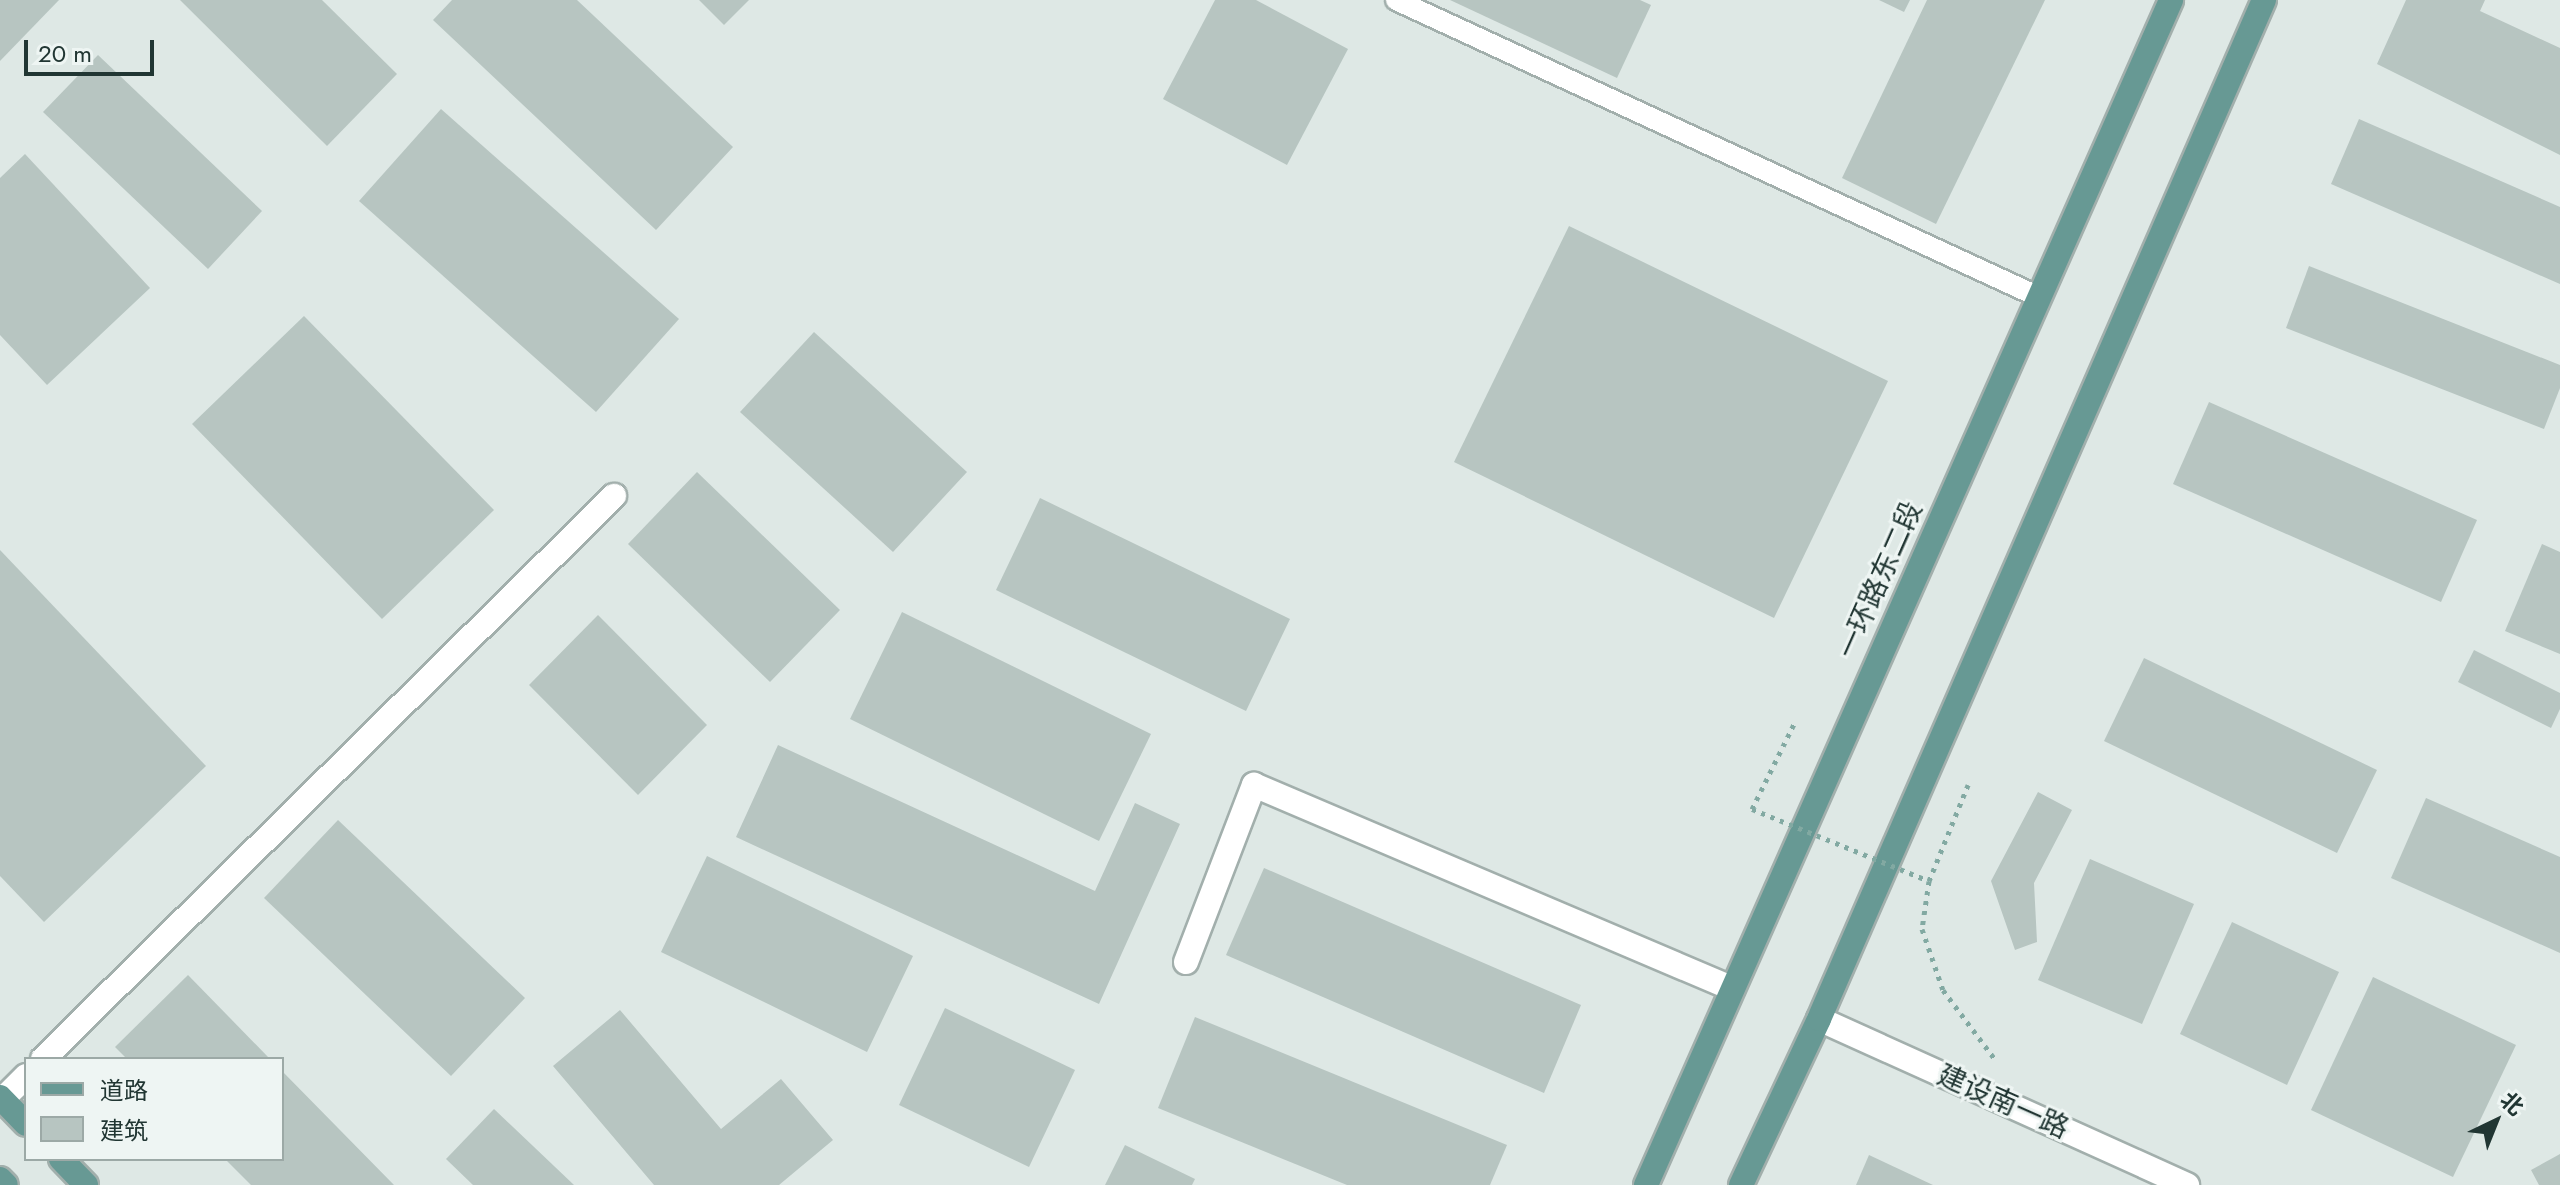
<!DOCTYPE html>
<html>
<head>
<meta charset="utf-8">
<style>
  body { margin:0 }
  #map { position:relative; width:2560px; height:1185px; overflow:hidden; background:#dee8e5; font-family:Jost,"Noto Sans SC",sans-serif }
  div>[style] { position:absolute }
  .building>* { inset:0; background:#b7c5c1 }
  .path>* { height:5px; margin-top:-2.5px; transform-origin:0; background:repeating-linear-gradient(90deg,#82a9a2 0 4px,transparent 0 10px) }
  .roads { filter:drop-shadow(2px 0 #a2afac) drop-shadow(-2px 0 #a2afac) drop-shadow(0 2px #a2afac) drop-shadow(0 -2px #a2afac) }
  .service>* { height:20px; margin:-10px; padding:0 10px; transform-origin:10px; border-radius:10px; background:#fff }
  .minor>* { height:24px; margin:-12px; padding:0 12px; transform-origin:12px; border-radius:12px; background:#fff }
  .tertiary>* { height:24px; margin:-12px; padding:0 12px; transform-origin:12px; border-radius:12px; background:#fff }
  .primary>* { height:24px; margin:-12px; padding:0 12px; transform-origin:12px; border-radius:12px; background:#679994 }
  .path-bridge>* { height:5px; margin-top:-2.5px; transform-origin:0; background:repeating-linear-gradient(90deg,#82a9a2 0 4px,transparent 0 10px) }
  span { translate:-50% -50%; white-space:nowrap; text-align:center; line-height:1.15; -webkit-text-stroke:6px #eef5f3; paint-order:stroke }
  .street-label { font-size:28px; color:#213633 }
  .legend { position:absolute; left:24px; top:1057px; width:260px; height:104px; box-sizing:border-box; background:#eef5f3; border:2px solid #9ca9a6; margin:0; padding:10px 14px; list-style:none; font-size:24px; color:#213633 }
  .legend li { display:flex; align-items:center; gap:16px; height:40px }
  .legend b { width:40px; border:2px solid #9ca9a6 }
  .north { position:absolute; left:2456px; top:1081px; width:80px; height:80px; -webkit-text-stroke:6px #eef5f3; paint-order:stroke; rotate:43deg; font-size:22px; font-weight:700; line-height:32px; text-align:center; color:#213633 }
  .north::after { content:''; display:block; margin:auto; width:28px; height:36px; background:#213633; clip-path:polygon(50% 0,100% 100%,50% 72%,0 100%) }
  .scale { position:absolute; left:24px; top:40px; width:130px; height:36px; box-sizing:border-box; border:4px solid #213633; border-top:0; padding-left:10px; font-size:24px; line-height:28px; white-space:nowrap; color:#213633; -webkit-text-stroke:6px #eef5f3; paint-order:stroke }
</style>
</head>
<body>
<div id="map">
  <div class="building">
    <div style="clip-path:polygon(0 0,59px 0,0 61px)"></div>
    <div style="clip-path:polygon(180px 0,322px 0,397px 74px,327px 146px)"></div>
    <div style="clip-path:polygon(452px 0,577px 0,733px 147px,656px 230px,433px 20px)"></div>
    <div style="clip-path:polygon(699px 0,749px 0,724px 25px)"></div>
    <div style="clip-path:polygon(1215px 0,1256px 0,1348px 49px,1287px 165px,1163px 99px)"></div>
    <div style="clip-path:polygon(1450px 0,1640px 0,1651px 5px,1617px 78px)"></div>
    <div style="clip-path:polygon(1879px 0,1910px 0,1904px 12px)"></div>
    <div style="clip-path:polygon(1927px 0,2045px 0,1936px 224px,1842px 178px)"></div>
    <div style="clip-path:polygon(2406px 0,2485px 0,2480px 11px,2560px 48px,2560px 155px,2377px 64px)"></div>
    <div style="clip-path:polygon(98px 55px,262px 211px,208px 269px,43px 112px)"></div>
    <div style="clip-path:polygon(441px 109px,679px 319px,596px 412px,359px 201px)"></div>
    <div style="clip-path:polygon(2359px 119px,2560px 207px,2560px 284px,2331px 184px)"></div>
    <div style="clip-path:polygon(25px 154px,150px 288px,47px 385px,0 335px,0 178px)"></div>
    <div style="clip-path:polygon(1569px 226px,1888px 381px,1774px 618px,1454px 462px)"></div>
    <div style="clip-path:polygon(2309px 266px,2560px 365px,2560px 388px,2544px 429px,2286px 328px)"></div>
    <div style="clip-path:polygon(304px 316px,494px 510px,382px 619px,192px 424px)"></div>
    <div style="clip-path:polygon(814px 332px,967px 472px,893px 552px,740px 412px)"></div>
    <div style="clip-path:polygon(2209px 402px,2477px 520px,2441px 602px,2173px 484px)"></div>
    <div style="clip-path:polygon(697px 472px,840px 610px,770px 682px,628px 544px)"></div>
    <div style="clip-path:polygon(1040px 498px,1290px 619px,1246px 711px,996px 590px)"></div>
    <div style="clip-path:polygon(2542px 544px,2560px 552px,2560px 654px,2505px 631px)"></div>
    <div style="clip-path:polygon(0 550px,206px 766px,44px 922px,0 876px)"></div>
    <div style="clip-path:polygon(902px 612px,1151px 734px,1099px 841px,850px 719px)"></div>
    <div style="clip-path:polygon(598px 615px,707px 725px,638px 795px,529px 685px)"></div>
    <div style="clip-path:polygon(2474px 650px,2560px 693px,2560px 709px,2551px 728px,2458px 682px)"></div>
    <div style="clip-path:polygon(2144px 658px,2377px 770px,2337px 853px,2104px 741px)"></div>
    <div style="clip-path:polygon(778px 745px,1095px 891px,1135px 803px,1180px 824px,1099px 1004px,736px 837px)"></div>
    <div style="clip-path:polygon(2038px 792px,2072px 810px,2034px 883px,2037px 942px,2015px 950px,1991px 881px)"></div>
    <div style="clip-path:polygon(2426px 798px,2560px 857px,2560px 953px,2391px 878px)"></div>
    <div style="clip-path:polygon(338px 820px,525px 998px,451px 1076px,264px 898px)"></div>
    <div style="clip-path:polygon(707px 856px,913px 956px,867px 1052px,661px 952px)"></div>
    <div style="clip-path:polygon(2090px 859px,2194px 904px,2142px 1024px,2038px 980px)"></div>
    <div style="clip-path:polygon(1264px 868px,1581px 1005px,1544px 1093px,1226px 955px)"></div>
    <div style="clip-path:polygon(2232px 922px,2339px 972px,2287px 1085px,2180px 1034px)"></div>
    <div style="clip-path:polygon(188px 975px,270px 1059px,127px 1059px,115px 1047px)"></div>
    <div style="clip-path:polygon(2373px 977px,2516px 1045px,2453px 1177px,2311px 1110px)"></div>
    <div style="clip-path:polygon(945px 1008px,1075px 1070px,1029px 1167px,899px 1105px)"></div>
    <div style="clip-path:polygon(620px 1010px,721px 1129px,781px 1079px,833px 1140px,779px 1185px,654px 1185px,553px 1066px)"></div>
    <div style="clip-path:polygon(1195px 1017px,1507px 1145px,1490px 1185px,1347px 1185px,1158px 1108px)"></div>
    <div style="clip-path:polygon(282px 1071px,394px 1185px,251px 1185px,225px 1159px,282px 1159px)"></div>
    <div style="clip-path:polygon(494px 1109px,574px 1185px,473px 1185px,446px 1159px)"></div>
    <div style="clip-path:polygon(1125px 1145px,1195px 1179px,1192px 1185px,1105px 1185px)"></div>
    <div style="clip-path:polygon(2560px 1154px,2560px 1185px,2539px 1185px,2531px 1170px)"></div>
    <div style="clip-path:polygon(1869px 1155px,1933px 1185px,1856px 1185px)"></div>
  </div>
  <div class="path">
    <div style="left:1752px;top:809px;width:99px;rotate:-63.7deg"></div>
    <div style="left:1929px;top:881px;width:49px;rotate:98.3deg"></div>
    <div style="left:1922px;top:929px;width:65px;rotate:71deg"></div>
    <div style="left:1943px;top:990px;width:85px;rotate:53.1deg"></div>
  </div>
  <div class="roads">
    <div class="service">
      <div style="left:1396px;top:0;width:708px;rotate:24.79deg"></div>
    </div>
    <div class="minor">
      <div style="left:1186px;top:962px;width:190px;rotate:-69deg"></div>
      <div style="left:1254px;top:785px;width:518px;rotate:23.05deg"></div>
      <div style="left:43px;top:1059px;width:802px;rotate:-44.6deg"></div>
      <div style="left:2px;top:1100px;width:34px;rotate:-45deg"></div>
    </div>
    <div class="tertiary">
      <div style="left:1819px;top:1019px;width:404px;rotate:24.3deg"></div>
    </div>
    <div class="primary">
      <div style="left:0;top:1097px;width:37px;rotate:46deg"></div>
      <div style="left:61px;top:1159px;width:36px;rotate:46deg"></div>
      <div style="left:0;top:1179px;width:8px;rotate:45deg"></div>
      <div style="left:1646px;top:1185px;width:1296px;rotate:-66.1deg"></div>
      <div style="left:1741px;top:1185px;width:183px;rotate:-64.8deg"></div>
      <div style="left:1819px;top:1019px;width:1112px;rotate:-66.41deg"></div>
    </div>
  </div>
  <div class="path-bridge">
    <div style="left:1752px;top:809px;width:191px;rotate:22.1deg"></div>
    <div style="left:1929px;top:881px;width:104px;rotate:-67.9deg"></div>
  </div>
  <div class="street-label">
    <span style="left:1880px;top:580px;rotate:-66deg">一环路东二段</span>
    <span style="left:2003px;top:1102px;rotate:24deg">建设南一路</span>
  </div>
  <ul class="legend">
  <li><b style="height:10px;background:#679994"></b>道路</li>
  <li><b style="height:22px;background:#b7c5c1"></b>建筑</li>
  </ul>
  <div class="north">北</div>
  <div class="scale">20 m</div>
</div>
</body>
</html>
